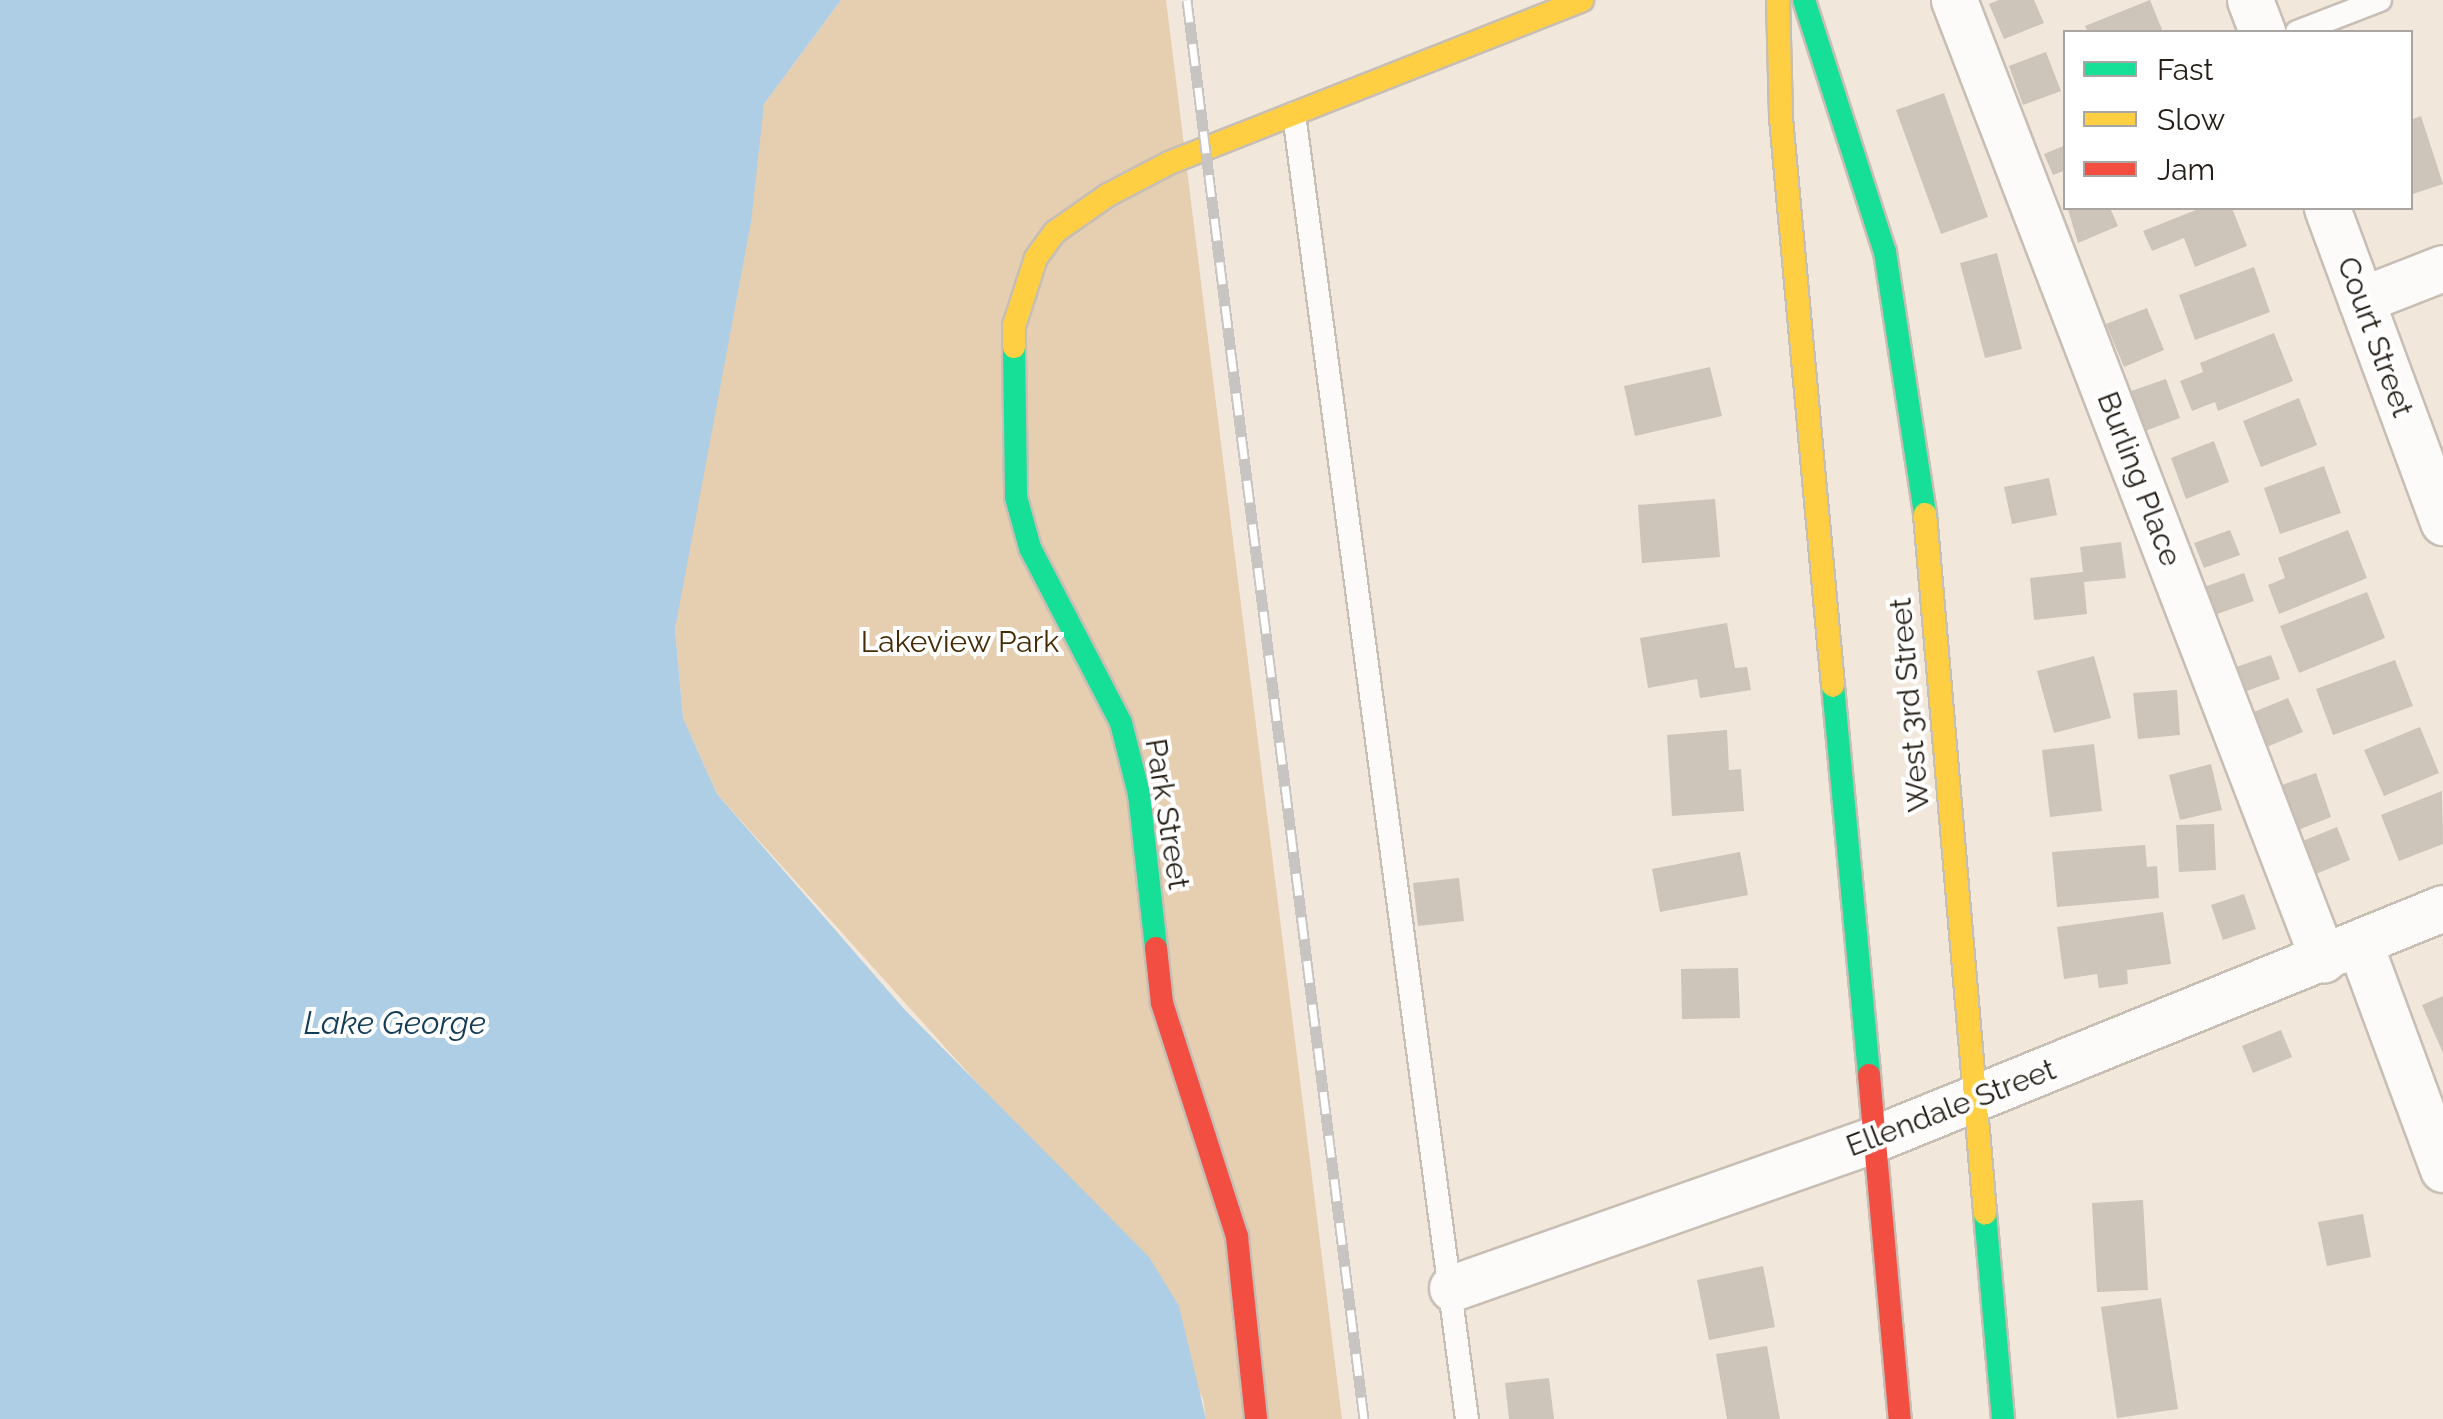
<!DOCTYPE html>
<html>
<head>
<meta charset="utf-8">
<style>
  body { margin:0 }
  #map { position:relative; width:2443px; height:1419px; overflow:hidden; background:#f2e7db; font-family:Raleway,sans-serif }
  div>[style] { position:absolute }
  .green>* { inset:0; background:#e6ceb1 }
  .water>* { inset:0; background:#adcee4 }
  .building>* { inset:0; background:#cdc4ba }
  .roads { filter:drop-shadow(2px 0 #c7beb4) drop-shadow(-2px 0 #c7beb4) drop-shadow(0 2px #c7beb4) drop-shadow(0 -2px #c7beb4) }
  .lane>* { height:22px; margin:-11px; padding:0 11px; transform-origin:11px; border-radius:11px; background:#fdfbfa }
  .street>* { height:45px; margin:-22.5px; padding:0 22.5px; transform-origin:22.5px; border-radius:22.5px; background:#fdfbfa }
  .fast>* { height:22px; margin:-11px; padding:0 11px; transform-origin:11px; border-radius:11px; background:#16e098 }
  .slow>* { height:22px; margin:-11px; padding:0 11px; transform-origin:11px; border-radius:11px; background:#ffcf43 }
  .jam>* { height:22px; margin:-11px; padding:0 11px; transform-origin:11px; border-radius:11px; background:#f24e42 }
  .rail>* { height:11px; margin-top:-5.5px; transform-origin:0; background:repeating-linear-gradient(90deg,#fff 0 22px,#c8c4c1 0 44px); box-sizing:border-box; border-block:2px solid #c8c4c1 }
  span { translate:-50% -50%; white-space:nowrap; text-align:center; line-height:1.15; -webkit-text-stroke:8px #fff; paint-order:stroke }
  .street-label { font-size:30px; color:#251e16 }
  .park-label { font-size:30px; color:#452b04 }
  .water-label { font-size:32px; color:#123b55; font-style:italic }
  .legend { position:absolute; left:2063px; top:30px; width:350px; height:180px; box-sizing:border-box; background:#fff; border:2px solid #a8a5a2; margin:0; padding:12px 18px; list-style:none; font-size:30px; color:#251e16 }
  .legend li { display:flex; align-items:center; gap:20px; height:50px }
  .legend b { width:50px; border:2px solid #a8a5a2 }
</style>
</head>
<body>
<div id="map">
  <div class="green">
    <div style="clip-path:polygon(841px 0,1166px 0,1342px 1419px,1206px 1419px,1203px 1398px,1016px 1126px,717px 794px,683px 718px,675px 629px,764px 104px)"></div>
  </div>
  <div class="water">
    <div style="clip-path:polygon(0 0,841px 0,764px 104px,751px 222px,675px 629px,683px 718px,717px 794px,904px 1009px,1149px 1257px,1179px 1306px,1206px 1419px,0 1419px)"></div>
  </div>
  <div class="building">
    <div style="clip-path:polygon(1999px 0,2034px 0,2044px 23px,2004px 39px,1989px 4px)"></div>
    <div style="clip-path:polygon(2150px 0,2163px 32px,2088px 32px,2085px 26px)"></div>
    <div style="clip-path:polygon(2046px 52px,2061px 91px,2023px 105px,2009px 66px)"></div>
    <div style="clip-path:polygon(1944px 93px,1988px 217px,1941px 234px,1896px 110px)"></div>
    <div style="clip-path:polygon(2421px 116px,2443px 184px,2410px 195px,2410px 120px)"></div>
    <div style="clip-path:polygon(2066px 145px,2066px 170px,2053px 175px,2044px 154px)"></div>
    <div style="clip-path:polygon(2066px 203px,2110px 208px,2118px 226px,2078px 243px)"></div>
    <div style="clip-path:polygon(2201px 208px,2232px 208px,2247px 246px,2195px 267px,2184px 238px,2152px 251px,2143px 231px)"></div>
    <div style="clip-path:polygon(1997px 253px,2022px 349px,1985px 358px,1960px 263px)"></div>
    <div style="clip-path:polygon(2254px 267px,2270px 312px,2195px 340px,2179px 295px)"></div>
    <div style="clip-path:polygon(2147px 308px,2164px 350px,2124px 367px,2106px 324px)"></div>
    <div style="clip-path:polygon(2274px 333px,2293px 381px,2218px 411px,2215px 402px,2192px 411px,2180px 381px,2203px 372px,2200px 363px)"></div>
    <div style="clip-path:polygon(1710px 367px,1722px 416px,1635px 436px,1624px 386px)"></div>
    <div style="clip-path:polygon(2166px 379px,2180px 418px,2145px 431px,2131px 391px)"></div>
    <div style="clip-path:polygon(2299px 398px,2317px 445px,2261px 467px,2243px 421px)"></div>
    <div style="clip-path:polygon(2214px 441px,2229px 482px,2186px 499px,2171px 458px)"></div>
    <div style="clip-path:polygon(2324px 466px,2341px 513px,2280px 534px,2264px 488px)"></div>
    <div style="clip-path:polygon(2049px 478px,2057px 515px,2012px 524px,2004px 487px)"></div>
    <div style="clip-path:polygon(1715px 499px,1720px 557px,1642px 563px,1638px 505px)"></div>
    <div style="clip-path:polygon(2230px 530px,2240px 555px,2204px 568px,2194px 543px)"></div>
    <div style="clip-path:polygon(2348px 530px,2367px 578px,2279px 614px,2268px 585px,2285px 578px,2278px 558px)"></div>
    <div style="clip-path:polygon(2121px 542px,2126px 578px,2084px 582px,2087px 614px,2034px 620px,2030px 578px,2083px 572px,2080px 547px)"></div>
    <div style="clip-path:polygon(2244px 573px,2254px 601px,2214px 615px,2204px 587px)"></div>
    <div style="clip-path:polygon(2367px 592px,2385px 638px,2299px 673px,2280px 626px)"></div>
    <div style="clip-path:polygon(1727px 623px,1735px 668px,1747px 667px,1751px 690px,1700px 698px,1697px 679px,1648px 688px,1640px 638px)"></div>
    <div style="clip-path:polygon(2271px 655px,2280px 679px,2244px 692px,2236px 667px)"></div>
    <div style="clip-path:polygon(2094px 656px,2111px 718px,2054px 733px,2037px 671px)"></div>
    <div style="clip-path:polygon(2395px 660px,2413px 706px,2333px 735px,2316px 689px)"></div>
    <div style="clip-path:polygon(2177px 690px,2180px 735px,2138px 739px,2133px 693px)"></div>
    <div style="clip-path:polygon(2288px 698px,2303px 732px,2264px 748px,2249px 714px)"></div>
    <div style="clip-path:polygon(2420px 727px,2439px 773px,2384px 796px,2364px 750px)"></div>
    <div style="clip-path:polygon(1727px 730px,1729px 770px,1741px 769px,1744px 811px,1672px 816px,1667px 735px)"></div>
    <div style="clip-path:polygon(2094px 744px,2102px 811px,2050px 817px,2042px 750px)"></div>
    <div style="clip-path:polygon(2211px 764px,2222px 810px,2180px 820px,2169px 775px)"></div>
    <div style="clip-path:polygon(2316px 773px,2331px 817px,2298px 830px,2282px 785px)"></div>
    <div style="clip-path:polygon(2442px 791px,2443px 844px,2399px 861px,2381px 815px)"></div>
    <div style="clip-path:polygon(2214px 824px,2216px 870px,2179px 872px,2176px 825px)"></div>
    <div style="clip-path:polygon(2337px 827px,2350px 860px,2311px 876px,2298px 843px)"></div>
    <div style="clip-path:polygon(2145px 845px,2147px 867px,2157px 866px,2159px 898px,2057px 907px,2052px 852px)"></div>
    <div style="clip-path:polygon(1740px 852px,1748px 895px,1660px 912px,1652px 869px)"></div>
    <div style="clip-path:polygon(1459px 878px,1464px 921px,1418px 926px,1413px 883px)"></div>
    <div style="clip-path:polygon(2244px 894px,2256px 929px,2223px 940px,2211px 905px)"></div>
    <div style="clip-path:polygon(2163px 912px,2171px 964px,2127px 970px,2128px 984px,2099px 988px,2097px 974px,2064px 979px,2057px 927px)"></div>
    <div style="clip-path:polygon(1738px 968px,1740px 1018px,1682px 1019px,1681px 969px)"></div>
    <div style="clip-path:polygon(2443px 996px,2443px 1053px,2422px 1005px)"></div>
    <div style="clip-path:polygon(2281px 1030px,2292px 1057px,2253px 1073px,2242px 1046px)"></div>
    <div style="clip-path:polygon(2143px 1200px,2148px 1290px,2097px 1292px,2092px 1203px)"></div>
    <div style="clip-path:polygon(2363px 1214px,2371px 1257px,2327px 1266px,2318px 1222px)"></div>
    <div style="clip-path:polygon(1763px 1266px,1775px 1327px,1709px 1340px,1697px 1280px)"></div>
    <div style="clip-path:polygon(2161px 1298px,2178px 1409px,2117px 1418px,2101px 1307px)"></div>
    <div style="clip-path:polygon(1767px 1346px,1780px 1419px,1727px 1419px,1716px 1354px)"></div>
    <div style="clip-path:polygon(1549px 1378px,1554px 1419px,1509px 1419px,1505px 1383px)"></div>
  </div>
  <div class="roads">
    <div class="lane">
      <div style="left:2297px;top:32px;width:89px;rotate:-21.1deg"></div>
      <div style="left:1294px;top:114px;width:1316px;rotate:82.45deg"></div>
    </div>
    <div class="street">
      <div style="left:1954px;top:0;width:1028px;rotate:68.95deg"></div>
      <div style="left:2250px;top:0;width:34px;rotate:69deg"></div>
      <div style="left:2327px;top:208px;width:335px;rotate:69.7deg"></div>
      <div style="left:2361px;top:300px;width:88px;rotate:-21.3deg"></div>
      <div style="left:2360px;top:945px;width:239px;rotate:69.7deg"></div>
      <div style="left:1452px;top:1288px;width:448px;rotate:-19.4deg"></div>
      <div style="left:1874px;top:1139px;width:614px;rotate:-22.1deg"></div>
    </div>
    <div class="fast">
      <div style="left:1804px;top:0;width:265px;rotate:72.2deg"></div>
      <div style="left:1885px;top:252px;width:265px;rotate:81.3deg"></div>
      <div style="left:1014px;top:347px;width:150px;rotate:89.2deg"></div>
      <div style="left:1016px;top:497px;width:53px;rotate:74.6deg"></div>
      <div style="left:1030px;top:548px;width:197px;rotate:62.5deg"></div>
      <div style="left:1121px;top:723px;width:73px;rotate:75.8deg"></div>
      <div style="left:1139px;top:794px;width:155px;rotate:83.7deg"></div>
      <div style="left:1833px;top:686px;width:391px;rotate:84.7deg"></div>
      <div style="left:1985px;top:1213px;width:207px;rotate:85deg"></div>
    </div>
    <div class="slow">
      <div style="left:1778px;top:0;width:118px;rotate:88.5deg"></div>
      <div style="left:1781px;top:118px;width:570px;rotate:84.77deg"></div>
      <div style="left:1014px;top:347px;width:21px;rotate:-90deg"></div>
      <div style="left:1014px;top:326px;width:71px;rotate:-72.1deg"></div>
      <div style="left:1036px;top:258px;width:32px;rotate:-54deg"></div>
      <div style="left:1055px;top:232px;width:65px;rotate:-34.9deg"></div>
      <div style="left:1108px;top:195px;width:69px;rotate:-27.7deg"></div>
      <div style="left:1169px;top:163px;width:444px;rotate:-21.5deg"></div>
      <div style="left:1925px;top:514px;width:702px;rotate:85.09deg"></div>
    </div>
    <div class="jam">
      <div style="left:1156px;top:948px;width:55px;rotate:83.8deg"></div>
      <div style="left:1162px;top:1003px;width:246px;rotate:72.2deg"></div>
      <div style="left:1237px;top:1237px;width:183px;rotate:84deg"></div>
      <div style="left:1869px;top:1075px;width:345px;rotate:84.9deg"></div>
    </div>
  </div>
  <div class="rail">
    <div style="left:1187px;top:0;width:1430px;rotate:82.89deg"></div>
  </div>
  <div class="street-label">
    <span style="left:2375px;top:337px;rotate:70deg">Court Street</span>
    <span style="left:2139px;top:479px;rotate:69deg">Burling Place</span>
    <span style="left:1910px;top:705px;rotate:-95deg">West 3rd Street</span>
    <span style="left:1167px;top:814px;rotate:81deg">Park Street</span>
    <span style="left:1951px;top:1108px;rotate:-21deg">Ellendale Street</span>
  </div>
  <div class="park-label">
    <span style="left:960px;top:642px">Lakeview Park</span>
  </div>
  <div class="water-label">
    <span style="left:395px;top:1023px">Lake George</span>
  </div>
  <ul class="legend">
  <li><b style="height:12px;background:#16e098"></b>Fast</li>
  <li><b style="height:12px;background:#ffcf43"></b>Slow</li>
  <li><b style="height:12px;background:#f24e42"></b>Jam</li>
  </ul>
</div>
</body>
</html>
